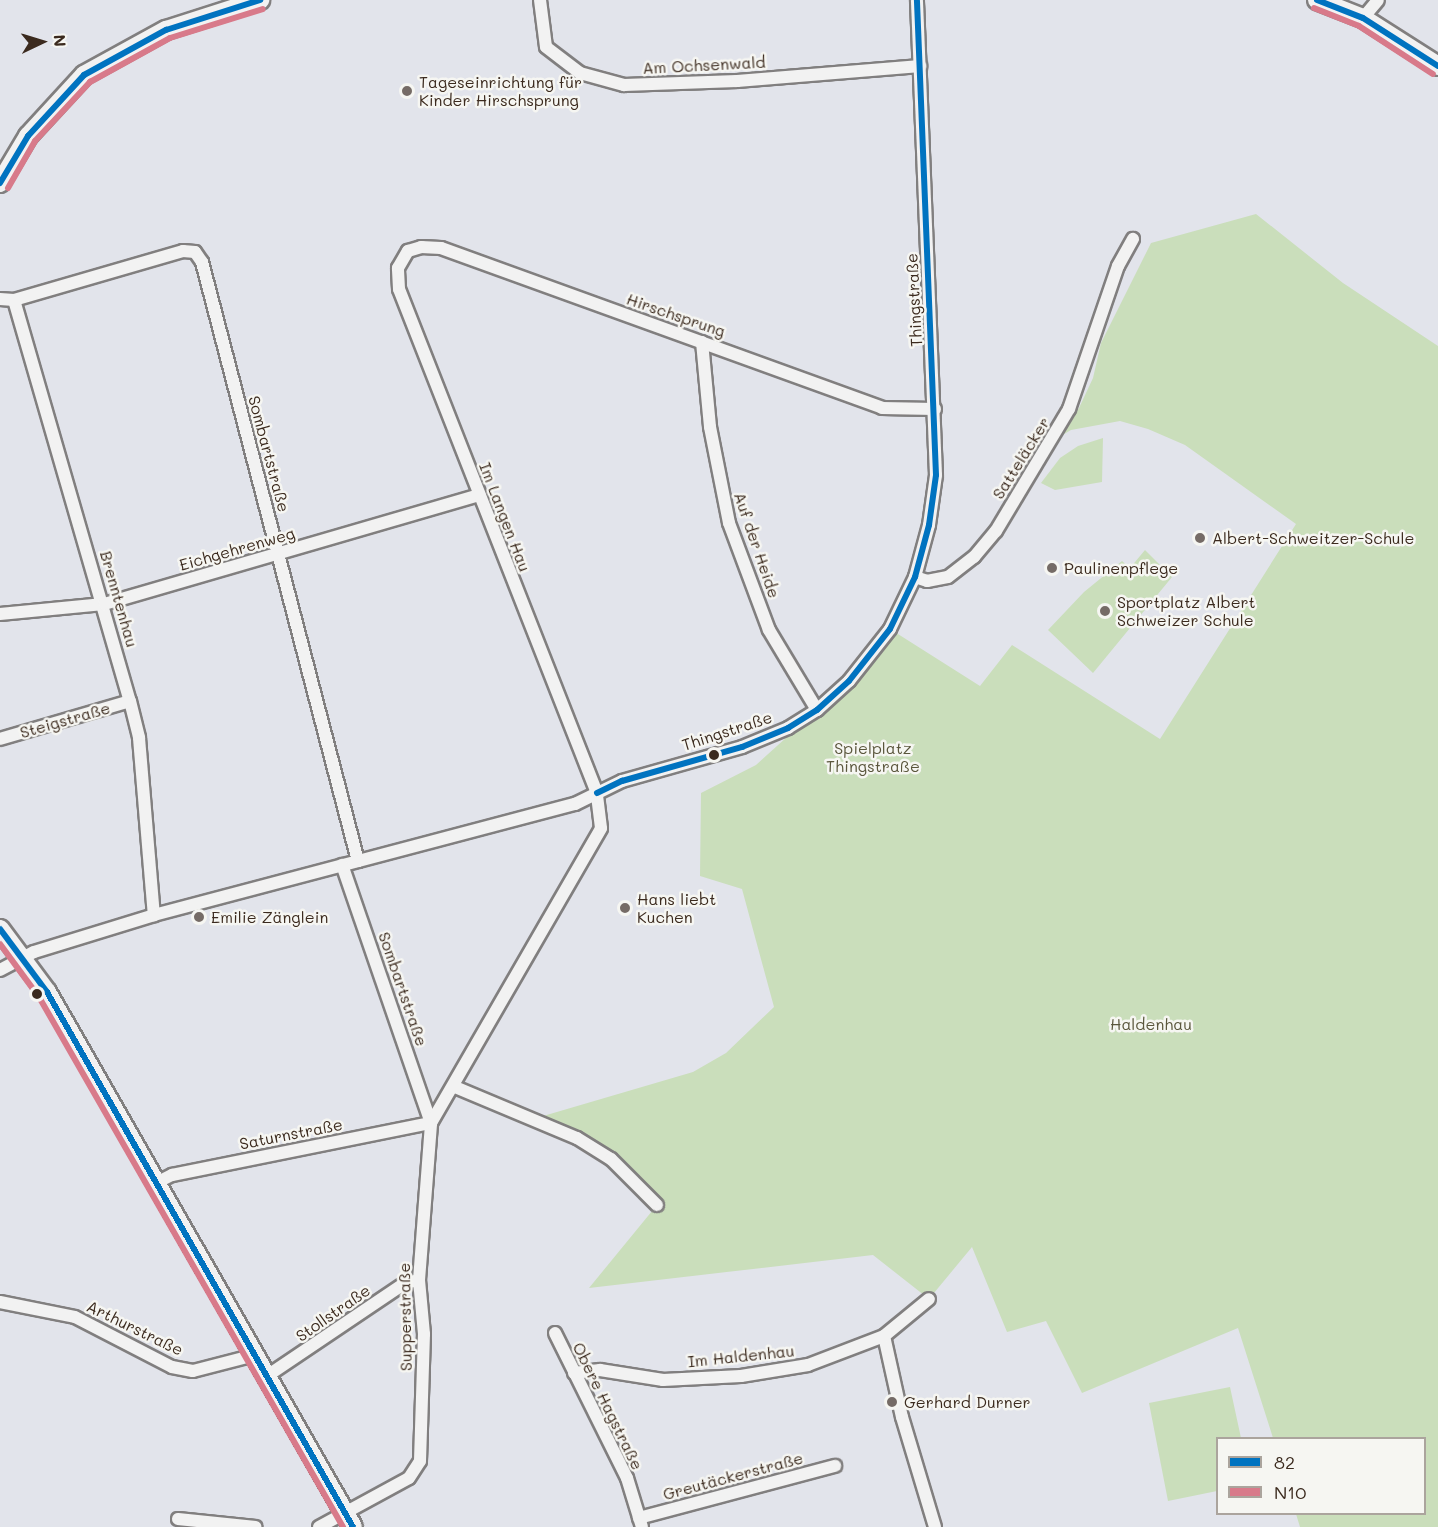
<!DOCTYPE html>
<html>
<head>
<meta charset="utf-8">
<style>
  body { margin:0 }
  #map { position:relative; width:1438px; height:1527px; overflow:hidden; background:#e2e4eb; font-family:Mali,sans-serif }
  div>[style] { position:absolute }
  .green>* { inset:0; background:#cadebb }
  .roads { filter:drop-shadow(2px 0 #817f7f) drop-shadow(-2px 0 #817f7f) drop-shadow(0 2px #817f7f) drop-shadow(0 -2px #817f7f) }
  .street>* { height:12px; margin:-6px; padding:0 6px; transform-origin:6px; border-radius:6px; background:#f2f2f2 }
  .secondary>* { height:18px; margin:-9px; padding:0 9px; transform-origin:9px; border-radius:9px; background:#f2f2f2 }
  .bus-1>* { height:6px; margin:-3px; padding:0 3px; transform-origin:3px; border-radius:3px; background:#0073c0 }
  .bus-2>* { height:6px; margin:-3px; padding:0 3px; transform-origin:3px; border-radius:3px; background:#d87a8a }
  .dots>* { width:16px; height:16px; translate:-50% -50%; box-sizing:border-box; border:3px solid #f6f6f2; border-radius:50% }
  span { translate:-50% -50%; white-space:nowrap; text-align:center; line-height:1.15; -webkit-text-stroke:5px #f6f6f2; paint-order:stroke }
  .street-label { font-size:16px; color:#3b2a1e }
  .poi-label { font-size:16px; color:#3b2a1e }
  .left { translate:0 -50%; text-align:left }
  .park-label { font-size:16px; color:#5a563c }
  .legend { position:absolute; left:1216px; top:1437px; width:210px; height:78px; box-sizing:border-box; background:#f6f6f2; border:2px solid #aba49d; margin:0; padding:8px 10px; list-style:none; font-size:18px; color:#3b2a1e }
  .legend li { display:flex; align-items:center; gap:12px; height:30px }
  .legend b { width:30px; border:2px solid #aba49d }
  .north { position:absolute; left:12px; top:12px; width:60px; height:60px; -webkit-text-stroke:4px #f6f6f2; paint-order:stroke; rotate:86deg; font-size:16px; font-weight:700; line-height:24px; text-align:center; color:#3b2a1e }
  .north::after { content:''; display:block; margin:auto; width:21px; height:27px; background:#3b2a1e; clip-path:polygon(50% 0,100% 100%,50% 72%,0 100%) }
</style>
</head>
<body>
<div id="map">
  <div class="green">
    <div style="clip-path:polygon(1256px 214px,1343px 283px,1438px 346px,1438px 1527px,1300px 1527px,1296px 1514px,1424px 1514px,1424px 1438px,1273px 1438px,1238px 1328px,1082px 1393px,1046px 1321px,1007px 1332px,972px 1247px,929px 1299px,873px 1255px,589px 1288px,657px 1205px,611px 1159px,533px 1119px,693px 1072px,726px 1053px,774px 1007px,742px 889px,700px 876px,701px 793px,756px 765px,849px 681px,890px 629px,980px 686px,1012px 645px,1160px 739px,1296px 524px,1185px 445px,1148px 429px,1120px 421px,1071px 430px,1054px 440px,1079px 408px,1093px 378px,1101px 343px,1151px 243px)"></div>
    <div style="clip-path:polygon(1103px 438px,1102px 482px,1055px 490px,1041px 483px,1060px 458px,1078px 446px)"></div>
    <div style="clip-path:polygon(1145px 550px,1172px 577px,1093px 673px,1048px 630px,1084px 592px,1122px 561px,1130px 568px)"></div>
    <div style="clip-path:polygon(1230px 1387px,1241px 1438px,1218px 1438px,1217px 1491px,1168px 1501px,1149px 1403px)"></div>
  </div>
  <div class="roads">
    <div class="street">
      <div style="left:540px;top:0;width:47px;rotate:82.7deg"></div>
      <div style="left:546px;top:47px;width:43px;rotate:37.4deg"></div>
      <div style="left:580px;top:73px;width:46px;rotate:15.3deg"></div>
      <div style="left:624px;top:85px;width:113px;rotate:-2deg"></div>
      <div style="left:737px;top:81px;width:184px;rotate:-4.7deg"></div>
      <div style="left:1363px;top:18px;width:23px;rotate:-50deg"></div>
      <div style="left:0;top:299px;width:14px;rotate:4deg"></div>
      <div style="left:14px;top:300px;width:176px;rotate:-16.2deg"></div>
      <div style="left:183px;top:251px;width:12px;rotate:5deg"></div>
      <div style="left:195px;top:252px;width:12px;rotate:55deg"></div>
      <div style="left:202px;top:262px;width:619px;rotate:75.4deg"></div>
      <div style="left:14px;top:300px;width:417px;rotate:73.9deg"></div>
      <div style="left:130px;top:701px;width:38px;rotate:76deg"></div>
      <div style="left:139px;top:738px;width:178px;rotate:85.2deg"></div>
      <div style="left:702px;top:342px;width:85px;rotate:84.6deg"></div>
      <div style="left:710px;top:427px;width:98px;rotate:78.8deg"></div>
      <div style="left:729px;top:523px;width:114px;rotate:69.5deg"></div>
      <div style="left:769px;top:630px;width:93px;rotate:59deg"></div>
      <div style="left:915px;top:577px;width:13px;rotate:18deg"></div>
      <div style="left:927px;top:581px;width:21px;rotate:-11deg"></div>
      <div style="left:948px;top:577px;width:33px;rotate:-38deg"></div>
      <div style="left:974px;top:557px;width:34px;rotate:-50deg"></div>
      <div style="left:996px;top:531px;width:142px;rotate:-59.1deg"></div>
      <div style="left:1069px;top:409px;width:151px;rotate:-71.1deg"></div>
      <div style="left:1118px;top:266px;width:31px;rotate:-61deg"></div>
      <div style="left:0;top:614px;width:104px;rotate:-5.5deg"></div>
      <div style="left:104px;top:604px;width:391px;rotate:-16.2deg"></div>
      <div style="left:0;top:739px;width:135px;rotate:-16.3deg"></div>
      <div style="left:0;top:970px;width:38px;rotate:-28deg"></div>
      <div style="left:34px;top:952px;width:126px;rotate:-17.1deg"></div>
      <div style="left:154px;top:915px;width:435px;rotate:-14.8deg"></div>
      <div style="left:575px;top:804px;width:52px;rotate:-26.1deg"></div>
      <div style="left:622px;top:781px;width:125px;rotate:-15.8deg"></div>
      <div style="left:742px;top:747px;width:50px;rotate:-22.4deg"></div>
      <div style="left:788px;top:728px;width:34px;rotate:-32deg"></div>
      <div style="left:817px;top:710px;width:43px;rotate:-42.2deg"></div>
      <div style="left:849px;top:681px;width:66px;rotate:-51.7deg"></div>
      <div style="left:890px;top:629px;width:58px;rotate:-64.3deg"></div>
      <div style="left:915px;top:577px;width:54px;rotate:-74.9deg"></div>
      <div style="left:929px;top:525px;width:50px;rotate:-82deg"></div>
      <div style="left:936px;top:475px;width:475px;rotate:-92.3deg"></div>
      <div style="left:455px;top:1087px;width:132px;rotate:22.7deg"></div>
      <div style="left:577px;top:1138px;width:40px;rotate:32deg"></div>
      <div style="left:611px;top:1159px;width:65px;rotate:45deg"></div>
      <div style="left:158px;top:1182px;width:16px;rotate:-27deg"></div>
      <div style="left:172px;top:1175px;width:264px;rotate:-11.4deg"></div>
      <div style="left:431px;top:1123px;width:273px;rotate:-109deg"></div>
      <div style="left:0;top:1302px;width:76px;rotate:11.3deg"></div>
      <div style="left:75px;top:1317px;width:109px;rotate:27.3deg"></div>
      <div style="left:172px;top:1367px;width:21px;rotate:11deg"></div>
      <div style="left:193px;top:1371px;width:64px;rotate:-14.5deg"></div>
      <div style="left:555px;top:1333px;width:162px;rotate:63.6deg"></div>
      <div style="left:627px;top:1478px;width:51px;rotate:73deg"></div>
      <div style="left:884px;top:1336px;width:83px;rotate:77.5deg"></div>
      <div style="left:902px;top:1417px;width:115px;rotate:73.3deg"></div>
      <div style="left:574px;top:1373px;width:26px;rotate:-7deg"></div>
      <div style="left:600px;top:1370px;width:64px;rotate:9deg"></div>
      <div style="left:663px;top:1380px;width:78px;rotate:-2.9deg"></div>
      <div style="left:741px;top:1376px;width:68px;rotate:-9.3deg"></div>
      <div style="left:808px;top:1365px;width:81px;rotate:-20.9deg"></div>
      <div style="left:884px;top:1336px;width:58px;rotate:-39.4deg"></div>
      <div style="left:267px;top:1376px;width:166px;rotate:-34deg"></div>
      <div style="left:405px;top:1283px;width:14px;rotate:-12deg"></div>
      <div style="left:639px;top:1518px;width:203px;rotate:-14.9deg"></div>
      <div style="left:178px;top:1519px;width:78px;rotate:5.9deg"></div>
      <div style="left:319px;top:1527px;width:102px;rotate:-28.6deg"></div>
      <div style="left:409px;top:1478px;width:20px;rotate:-57deg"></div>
      <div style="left:420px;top:1461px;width:127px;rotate:-88.2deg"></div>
      <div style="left:424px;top:1334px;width:54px;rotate:-95.3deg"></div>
      <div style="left:419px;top:1280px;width:157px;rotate:-85.6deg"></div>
      <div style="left:431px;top:1123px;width:340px;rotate:-60deg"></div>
      <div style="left:601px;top:828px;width:35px;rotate:-97deg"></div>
      <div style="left:597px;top:793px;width:541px;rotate:-111.45deg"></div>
      <div style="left:399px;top:289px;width:21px;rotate:-93deg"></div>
      <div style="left:398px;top:268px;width:20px;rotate:-60deg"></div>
      <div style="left:408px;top:251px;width:14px;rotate:-17deg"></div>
      <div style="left:421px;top:247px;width:20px;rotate:3deg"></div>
      <div style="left:441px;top:248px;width:469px;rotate:19.9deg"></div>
      <div style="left:882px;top:408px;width:53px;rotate:1.1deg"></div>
    </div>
    <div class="secondary">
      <div style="left:1317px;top:0;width:49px;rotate:21.4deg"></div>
      <div style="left:1363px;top:18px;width:89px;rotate:32.6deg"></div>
      <div style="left:0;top:183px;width:55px;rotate:-59.2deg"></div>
      <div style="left:28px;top:136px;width:83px;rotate:-47.4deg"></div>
      <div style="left:84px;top:75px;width:94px;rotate:-28.8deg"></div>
      <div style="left:166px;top:30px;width:99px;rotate:-17.7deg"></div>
      <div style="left:0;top:929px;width:79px;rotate:53.3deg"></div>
      <div style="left:47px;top:992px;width:616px;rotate:60.23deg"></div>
    </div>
  </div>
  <div class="bus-1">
    <div style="left:1317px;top:0;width:49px;rotate:21.4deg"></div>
    <div style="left:1363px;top:18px;width:89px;rotate:32.6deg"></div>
    <div style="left:0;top:183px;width:55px;rotate:-59.2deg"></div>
    <div style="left:28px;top:136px;width:83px;rotate:-47.4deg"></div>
    <div style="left:84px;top:75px;width:94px;rotate:-28.8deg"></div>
    <div style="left:166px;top:30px;width:99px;rotate:-17.7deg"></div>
    <div style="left:597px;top:793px;width:28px;rotate:-26deg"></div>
    <div style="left:622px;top:781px;width:125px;rotate:-15.8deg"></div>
    <div style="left:742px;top:747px;width:50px;rotate:-22.4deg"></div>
    <div style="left:788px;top:728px;width:34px;rotate:-32deg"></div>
    <div style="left:817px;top:710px;width:43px;rotate:-42.2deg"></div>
    <div style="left:849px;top:681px;width:66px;rotate:-51.7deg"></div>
    <div style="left:890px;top:629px;width:58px;rotate:-64.3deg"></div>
    <div style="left:915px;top:577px;width:54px;rotate:-74.9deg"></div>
    <div style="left:929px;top:525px;width:50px;rotate:-82deg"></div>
    <div style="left:936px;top:475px;width:475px;rotate:-92.3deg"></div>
    <div style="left:0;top:929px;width:79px;rotate:53.3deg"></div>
    <div style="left:47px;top:992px;width:616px;rotate:60.23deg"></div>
  </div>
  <div class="bus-2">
    <div style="left:1314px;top:8px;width:48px;rotate:21.8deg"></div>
    <div style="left:1359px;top:26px;width:88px;rotate:33deg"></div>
    <div style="left:8px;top:188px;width:54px;rotate:-60.1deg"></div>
    <div style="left:35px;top:141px;width:81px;rotate:-47deg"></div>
    <div style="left:90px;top:82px;width:91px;rotate:-28.8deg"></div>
    <div style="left:170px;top:38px;width:97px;rotate:-17.3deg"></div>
    <div style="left:0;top:944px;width:66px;rotate:53.7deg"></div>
    <div style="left:39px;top:997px;width:611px;rotate:60.16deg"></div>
  </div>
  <div class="dots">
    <div style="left:407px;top:91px;background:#756b66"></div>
    <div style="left:1200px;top:538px;background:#756b66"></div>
    <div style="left:1052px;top:568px;background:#756b66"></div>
    <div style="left:1105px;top:611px;background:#756b66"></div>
    <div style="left:714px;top:755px;background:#3b2a1e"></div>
    <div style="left:625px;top:908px;background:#756b66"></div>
    <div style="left:199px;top:917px;background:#756b66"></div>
    <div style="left:37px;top:994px;background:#3b2a1e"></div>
    <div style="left:892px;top:1402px;background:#756b66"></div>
  </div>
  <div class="street-label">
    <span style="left:704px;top:65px;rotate:-3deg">Am Ochsenwald</span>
    <span style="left:914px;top:300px;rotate:-93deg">Thingstraße</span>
    <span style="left:676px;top:315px;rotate:19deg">Hirschsprung</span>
    <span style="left:269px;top:454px;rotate:75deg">Sombartstraße</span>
    <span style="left:1021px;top:458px;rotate:-58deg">Satteläcker</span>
    <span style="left:505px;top:517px;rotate:69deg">Im Langen Hau</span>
    <span style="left:757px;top:545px;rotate:71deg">Auf der Heide</span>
    <span style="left:237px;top:549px;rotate:-16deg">Eichgehrenweg</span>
    <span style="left:119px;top:599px;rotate:74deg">Brenntenhau</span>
    <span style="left:65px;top:720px;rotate:-16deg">Steigstraße</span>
    <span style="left:727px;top:731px;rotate:-18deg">Thingstraße</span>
    <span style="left:403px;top:989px;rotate:71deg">Sombartstraße</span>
    <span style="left:291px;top:1134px;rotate:-11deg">Saturnstraße</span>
    <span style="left:333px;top:1313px;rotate:-35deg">Stollstraße</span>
    <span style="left:405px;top:1317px;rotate:-91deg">Supperstraße</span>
    <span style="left:135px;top:1328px;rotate:26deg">Arthurstraße</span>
    <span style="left:741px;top:1356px;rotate:-6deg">Im Haldenhau</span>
    <span style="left:608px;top:1406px;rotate:64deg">Obere Hagstraße</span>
    <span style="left:733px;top:1476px;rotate:-15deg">Greutäckerstraße</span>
  </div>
  <div class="poi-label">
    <span class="left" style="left:419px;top:91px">Tageseinrichtung für<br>Kinder Hirschsprung</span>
    <span class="left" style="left:1212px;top:538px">Albert-Schweitzer-Schule</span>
    <span class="left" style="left:1064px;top:568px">Paulinenpflege</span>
    <span class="left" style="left:1117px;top:611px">Sportplatz Albert<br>Schweizer Schule</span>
    <span class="left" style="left:637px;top:908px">Hans liebt<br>Kuchen</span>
    <span class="left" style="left:211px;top:917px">Emilie Zänglein</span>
    <span class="left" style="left:904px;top:1402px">Gerhard Durner</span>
  </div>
  <div class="park-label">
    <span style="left:873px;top:757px">Spielplatz<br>Thingstraße</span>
    <span style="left:1151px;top:1024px">Haldenhau</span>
  </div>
  <ul class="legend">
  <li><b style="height:8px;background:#0073c0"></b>82</li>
  <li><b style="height:8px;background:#d87a8a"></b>N10</li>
  </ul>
  <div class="north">N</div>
</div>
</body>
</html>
